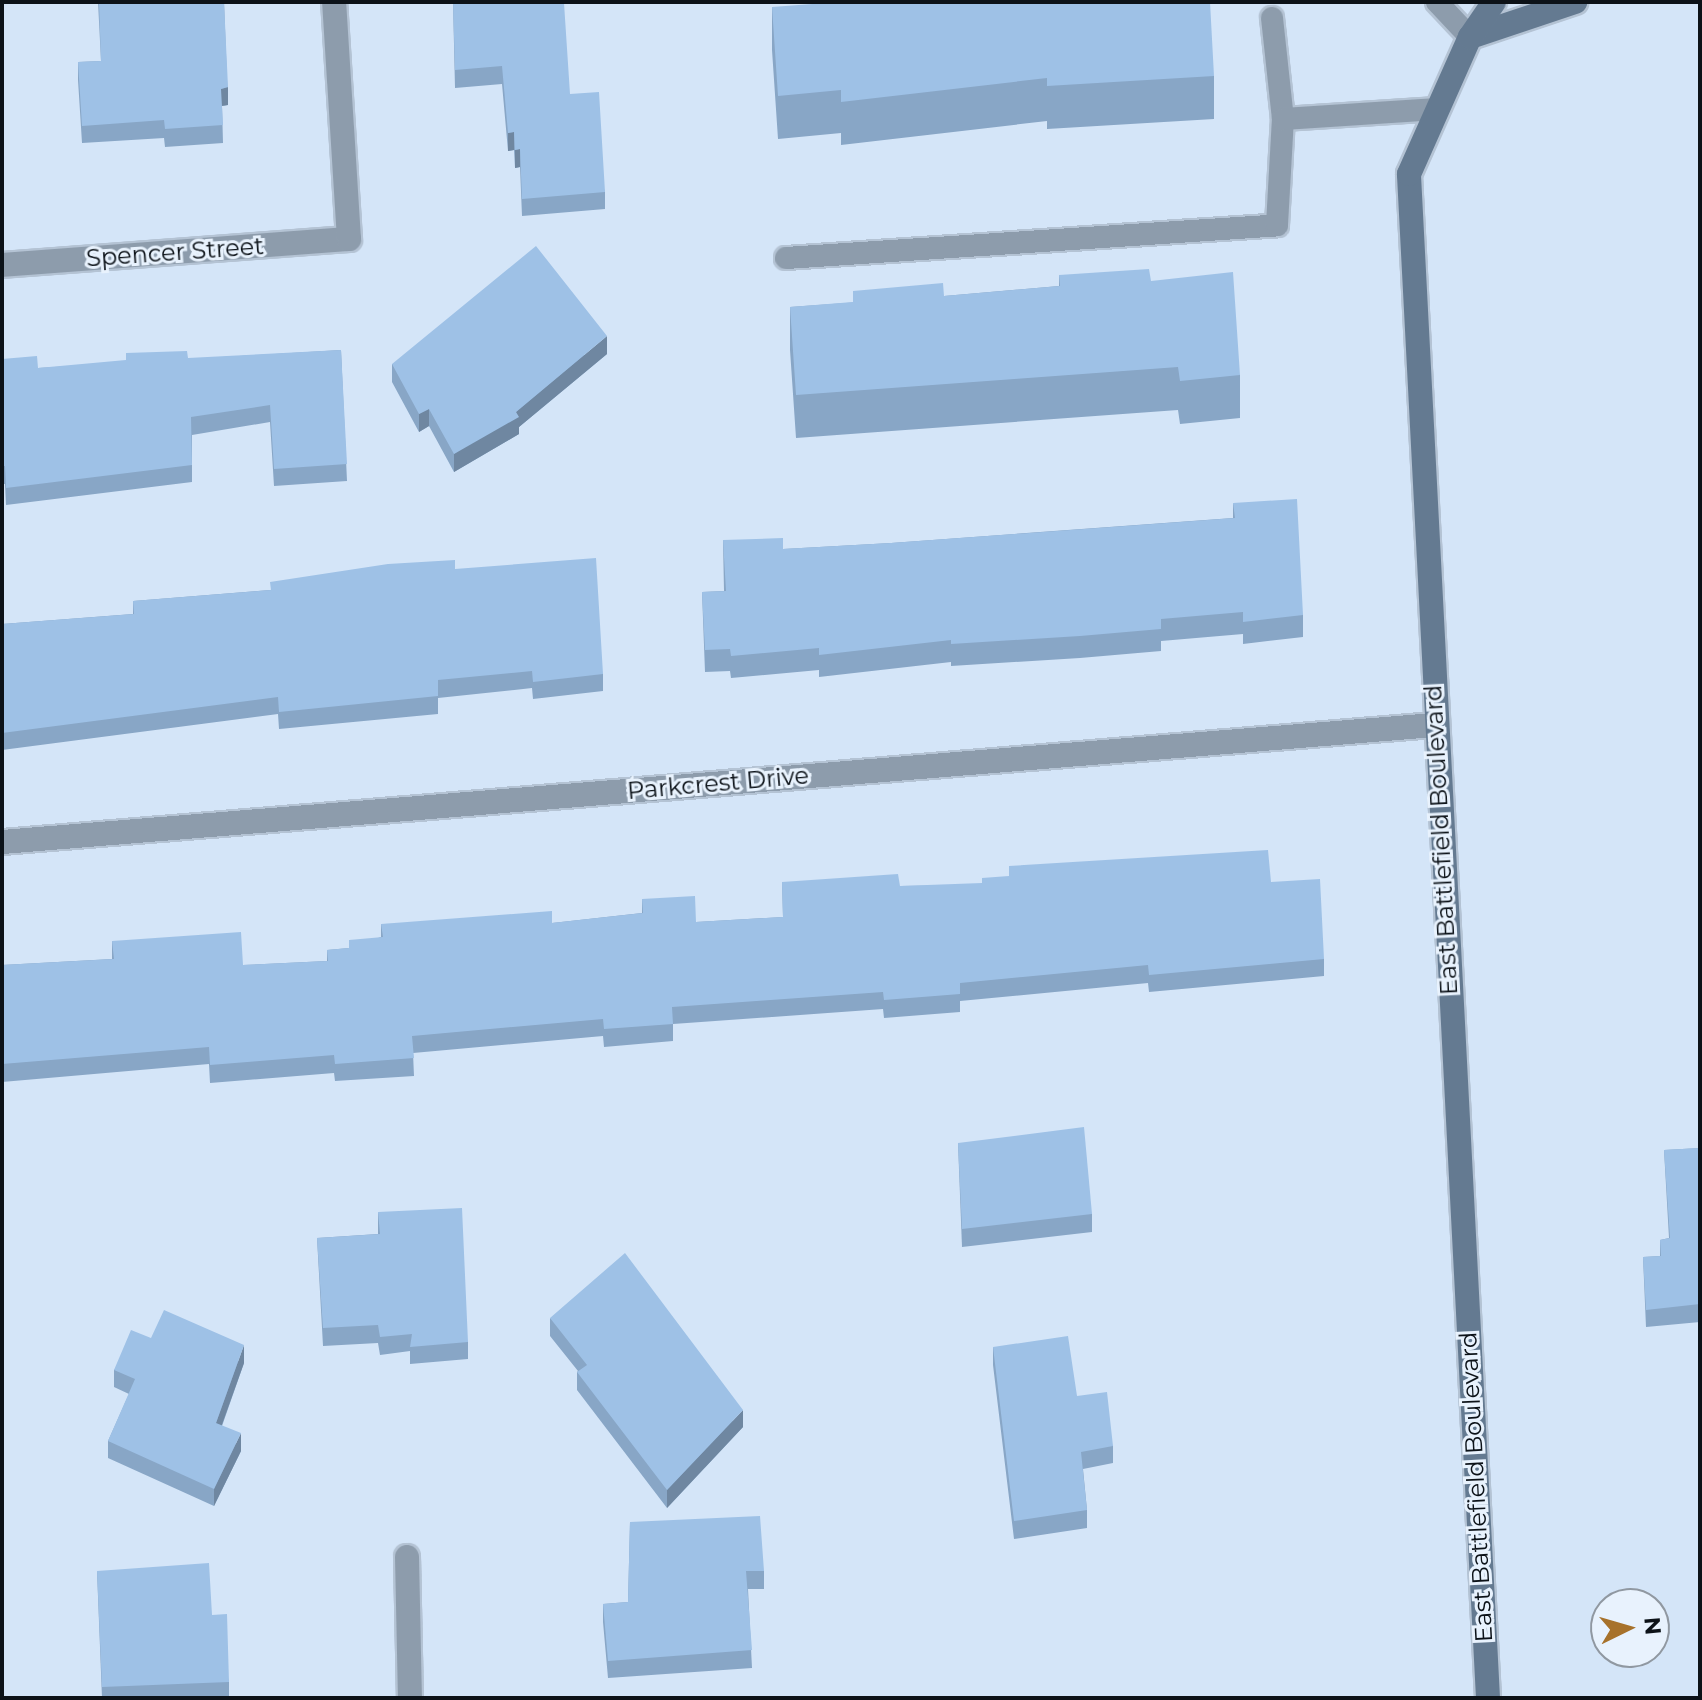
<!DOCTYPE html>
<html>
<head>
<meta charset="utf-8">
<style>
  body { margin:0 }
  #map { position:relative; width:1702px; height:1700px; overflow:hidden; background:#d4e5f8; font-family:Montserrat,sans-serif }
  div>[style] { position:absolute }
  .roads { filter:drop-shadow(2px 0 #b4c3d4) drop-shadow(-2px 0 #b4c3d4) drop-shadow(0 2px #b4c3d4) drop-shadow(0 -2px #b4c3d4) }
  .lane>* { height:22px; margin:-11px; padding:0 11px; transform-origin:11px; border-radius:11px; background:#8d9cac }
  .street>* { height:24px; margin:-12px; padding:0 12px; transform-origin:12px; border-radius:12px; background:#8d9cac }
  .secondary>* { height:24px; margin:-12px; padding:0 12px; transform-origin:12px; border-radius:12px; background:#647a91 }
  .wall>* { inset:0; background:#88a6c6 }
  .shaded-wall>* { inset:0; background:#6f87a1 }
  .building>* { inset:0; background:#9ec1e6 }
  span { translate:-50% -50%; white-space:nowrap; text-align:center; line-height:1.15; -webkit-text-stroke:6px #e8f2fd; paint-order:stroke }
  .street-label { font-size:24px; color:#0c1218 }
  .frame { position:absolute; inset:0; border:4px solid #0c1218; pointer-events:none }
  .north { position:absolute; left:1590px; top:1588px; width:80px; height:80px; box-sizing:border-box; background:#e8f2fd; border:2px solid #9098a1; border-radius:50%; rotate:85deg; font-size:22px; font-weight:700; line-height:32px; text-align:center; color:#0c1218 }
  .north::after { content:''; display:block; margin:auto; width:28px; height:36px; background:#a7722b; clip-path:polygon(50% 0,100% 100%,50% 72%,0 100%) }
</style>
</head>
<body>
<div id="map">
  <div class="roads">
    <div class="lane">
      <div style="left:1437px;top:2px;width:48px;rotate:46.7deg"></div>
      <div style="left:1272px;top:18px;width:102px;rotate:83.8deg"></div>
      <div style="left:786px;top:258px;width:492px;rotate:-3.8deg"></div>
      <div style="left:1277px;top:225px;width:106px;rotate:-86.8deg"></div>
      <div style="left:1283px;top:119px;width:155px;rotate:-3.7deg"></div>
    </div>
    <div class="street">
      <div style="left:2px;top:265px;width:348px;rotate:-4.3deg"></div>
      <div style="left:349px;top:239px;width:237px;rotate:-93.6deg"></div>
      <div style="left:2px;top:842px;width:1438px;rotate:-4.67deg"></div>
      <div style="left:407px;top:1557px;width:141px;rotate:88.8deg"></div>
    </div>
    <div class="secondary">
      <div style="left:1470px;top:37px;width:111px;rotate:-18.4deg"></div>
      <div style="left:1488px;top:1698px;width:1526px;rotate:-92.97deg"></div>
      <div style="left:1409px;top:174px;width:150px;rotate:-66deg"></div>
      <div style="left:1470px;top:37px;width:42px;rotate:-55.6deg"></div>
    </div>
  </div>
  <div class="wall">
    <div style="clip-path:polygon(98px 2px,224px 2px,228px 105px,222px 106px,223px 143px,165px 147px,164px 138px,82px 143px,78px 80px,78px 62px,101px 61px)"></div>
    <div style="clip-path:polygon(453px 2px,570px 94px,605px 192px,605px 209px,522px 216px,520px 167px,515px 168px,514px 150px,508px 151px,502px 84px,455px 88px)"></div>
    <div style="clip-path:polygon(772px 7px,1214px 76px,1214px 119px,1047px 129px,1047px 121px,841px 145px,841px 133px,778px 139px,772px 50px)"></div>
    <div style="clip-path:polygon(1059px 275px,1151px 281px,1240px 375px,1240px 418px,1180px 424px,1178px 410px,796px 438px,790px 350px,790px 307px,944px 296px,1059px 286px)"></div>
    <div style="clip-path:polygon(341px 350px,347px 481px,274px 486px,270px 422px,192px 435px,192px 482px,6px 505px,5px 484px,2px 484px,2px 359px,38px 368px)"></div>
    <div style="clip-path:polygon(607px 354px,519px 427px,519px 434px,454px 472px,429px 426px,419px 432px,392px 382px,392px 364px)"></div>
    <div style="clip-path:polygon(1233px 503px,1303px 615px,1303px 637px,1243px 644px,1243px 634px,1161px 641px,1161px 651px,1080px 658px,951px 666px,951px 662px,819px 677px,819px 670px,731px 678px,730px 671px,705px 672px,702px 592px,724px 591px,723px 540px,783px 549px,891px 543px,1233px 518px)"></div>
    <div style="clip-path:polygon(455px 569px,603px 674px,603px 691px,533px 699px,532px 688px,438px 698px,438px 714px,279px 729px,278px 714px,2px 750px,2px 624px,133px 614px,133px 601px,270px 590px)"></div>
    <div style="clip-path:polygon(782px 882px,900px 886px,1271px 882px,1324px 959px,1324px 976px,1149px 992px,1148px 983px,960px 1001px,960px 1012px,884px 1018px,883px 1009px,673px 1024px,673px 1041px,604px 1047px,603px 1036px,413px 1053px,414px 1076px,335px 1081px,334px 1073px,210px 1083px,209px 1064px,2px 1082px,2px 965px,112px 959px,112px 941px,243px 965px,327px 961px,327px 950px,349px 948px,381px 937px,381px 924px,552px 923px,642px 913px,642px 899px,696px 922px,783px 917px)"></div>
    <div style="clip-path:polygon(958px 1143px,1092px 1214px,1092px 1232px,962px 1247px)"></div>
    <div style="clip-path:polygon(1700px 1148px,1700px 1322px,1646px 1327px,1643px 1257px,1660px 1256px,1660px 1240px,1669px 1238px,1664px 1150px)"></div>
    <div style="clip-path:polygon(378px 1212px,468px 1342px,468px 1359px,410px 1364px,410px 1351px,380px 1355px,378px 1343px,323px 1346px,317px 1238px,378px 1234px)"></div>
    <div style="clip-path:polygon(550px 1318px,743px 1427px,667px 1508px,577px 1390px,577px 1372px,578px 1371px,550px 1336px)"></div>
    <div style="clip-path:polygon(151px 1338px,244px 1363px,222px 1426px,241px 1451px,214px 1506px,108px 1458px,108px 1441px,129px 1394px,114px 1387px,114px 1370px)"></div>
    <div style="clip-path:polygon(993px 1347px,1077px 1396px,1113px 1446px,1113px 1463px,1083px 1469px,1087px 1510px,1087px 1528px,1014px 1539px,993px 1365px)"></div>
    <div style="clip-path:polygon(630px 1522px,764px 1571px,764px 1589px,748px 1589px,752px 1668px,608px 1678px,603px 1622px,603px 1604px,628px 1602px)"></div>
    <div style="clip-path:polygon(97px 1571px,212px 1615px,229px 1682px,229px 1698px,102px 1698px)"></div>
  </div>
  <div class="shaded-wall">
    <div style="clip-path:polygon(228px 87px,228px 105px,221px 106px,221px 89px)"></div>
    <div style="clip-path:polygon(514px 132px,514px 150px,508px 151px,508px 133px)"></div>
    <div style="clip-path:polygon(520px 149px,520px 167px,515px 168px,515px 150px)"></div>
    <div style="clip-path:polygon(607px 336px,607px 354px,519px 427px,519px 434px,454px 472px,454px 454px,516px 412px)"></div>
    <div style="clip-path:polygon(429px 409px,429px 426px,419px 432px,419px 414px)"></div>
    <div style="clip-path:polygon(244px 1345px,244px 1363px,216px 1441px,216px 1423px)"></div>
    <div style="clip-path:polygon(743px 1410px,743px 1427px,667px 1508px,667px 1490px)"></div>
    <div style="clip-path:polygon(241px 1433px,241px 1451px,214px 1506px,214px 1489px)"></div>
  </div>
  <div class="building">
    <div style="clip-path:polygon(99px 2px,224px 2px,228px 87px,221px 89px,223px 125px,165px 129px,164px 120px,82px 126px,78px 62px,101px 61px)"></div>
    <div style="clip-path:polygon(453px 2px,549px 2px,549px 4px,564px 3px,570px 94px,599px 92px,605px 192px,522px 199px,520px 149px,515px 150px,514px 132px,508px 133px,502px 66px,455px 70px)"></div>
    <div style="clip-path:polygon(839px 2px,1210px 2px,1214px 76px,1047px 86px,1047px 78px,841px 102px,841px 90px,778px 96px,772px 7px)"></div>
    <div style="clip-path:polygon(536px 246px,607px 336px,516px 412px,519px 417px,454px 454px,429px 409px,419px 414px,392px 364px)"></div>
    <div style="clip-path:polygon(1149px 269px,1151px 281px,1233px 272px,1240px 375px,1180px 381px,1178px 367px,796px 395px,790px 307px,853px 302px,853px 291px,943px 283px,944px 296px,1060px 286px,1059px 275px)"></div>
    <div style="clip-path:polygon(341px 350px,347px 464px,274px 469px,270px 405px,191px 417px,192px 465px,6px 488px,5px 466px,2px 466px,2px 359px,37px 356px,38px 368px,126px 360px,126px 353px,187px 351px,188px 358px)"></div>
    <div style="clip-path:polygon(1297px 499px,1303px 615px,1243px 622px,1243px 612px,1161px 619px,1161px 629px,1080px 636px,951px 644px,951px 640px,819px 655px,819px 648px,731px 656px,730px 649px,705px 650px,702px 592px,726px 591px,723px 540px,783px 538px,783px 549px,891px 543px,1235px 518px,1233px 503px)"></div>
    <div style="clip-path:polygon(596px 558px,603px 674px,533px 682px,532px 671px,438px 680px,438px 696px,279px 712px,278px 697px,2px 733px,2px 624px,134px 614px,133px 601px,271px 590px,270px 582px,388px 564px,455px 560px,455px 569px)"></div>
    <div style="clip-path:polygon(1268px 850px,1271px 882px,1320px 879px,1324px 959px,1149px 975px,1148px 965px,960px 983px,960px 994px,884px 1000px,883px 992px,672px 1007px,673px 1024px,604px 1029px,603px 1019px,412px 1036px,414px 1058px,335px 1064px,334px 1055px,210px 1065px,209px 1047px,2px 1064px,2px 965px,114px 959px,112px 941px,241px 932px,243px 965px,328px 961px,327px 950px,349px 948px,349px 940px,383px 937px,381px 924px,552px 911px,552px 923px,643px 913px,642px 899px,695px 896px,696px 922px,783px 917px,782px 882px,898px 874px,900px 886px,982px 883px,982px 878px,1009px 876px,1009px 866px)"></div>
    <div style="clip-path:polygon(1084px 1127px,1092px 1214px,962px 1229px,958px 1143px)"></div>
    <div style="clip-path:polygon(1700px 1148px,1700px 1304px,1646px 1310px,1643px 1257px,1661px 1256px,1660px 1240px,1670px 1238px,1664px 1150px)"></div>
    <div style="clip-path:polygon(462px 1208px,468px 1342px,410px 1347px,412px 1334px,380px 1337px,378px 1325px,323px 1328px,317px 1238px,380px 1234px,378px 1212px)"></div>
    <div style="clip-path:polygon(625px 1253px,743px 1410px,667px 1490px,577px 1372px,587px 1365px,550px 1318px)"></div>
    <div style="clip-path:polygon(164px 1310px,244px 1345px,216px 1423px,241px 1433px,214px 1489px,108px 1441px,135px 1379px,114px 1370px,131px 1330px,151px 1338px)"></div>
    <div style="clip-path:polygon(1068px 1336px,1077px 1396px,1107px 1392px,1113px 1446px,1081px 1452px,1087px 1510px,1014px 1521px,993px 1347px)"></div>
    <div style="clip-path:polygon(760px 1516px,764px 1571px,746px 1571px,752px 1650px,608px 1661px,603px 1604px,628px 1602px,630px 1522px)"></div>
    <div style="clip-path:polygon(209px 1563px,212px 1615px,227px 1614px,229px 1682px,102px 1687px,97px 1571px)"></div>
  </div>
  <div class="street-label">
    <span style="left:175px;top:252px;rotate:-4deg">Spencer Street</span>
    <span style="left:718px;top:783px;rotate:-5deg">Parkcrest Drive</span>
    <span style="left:1441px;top:840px;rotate:-93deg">East Battlefield Boulevard</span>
    <span style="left:1476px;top:1487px;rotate:-93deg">East Battlefield Boulevard</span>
  </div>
  <div class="frame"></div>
  <div class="north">N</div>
</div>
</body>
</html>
